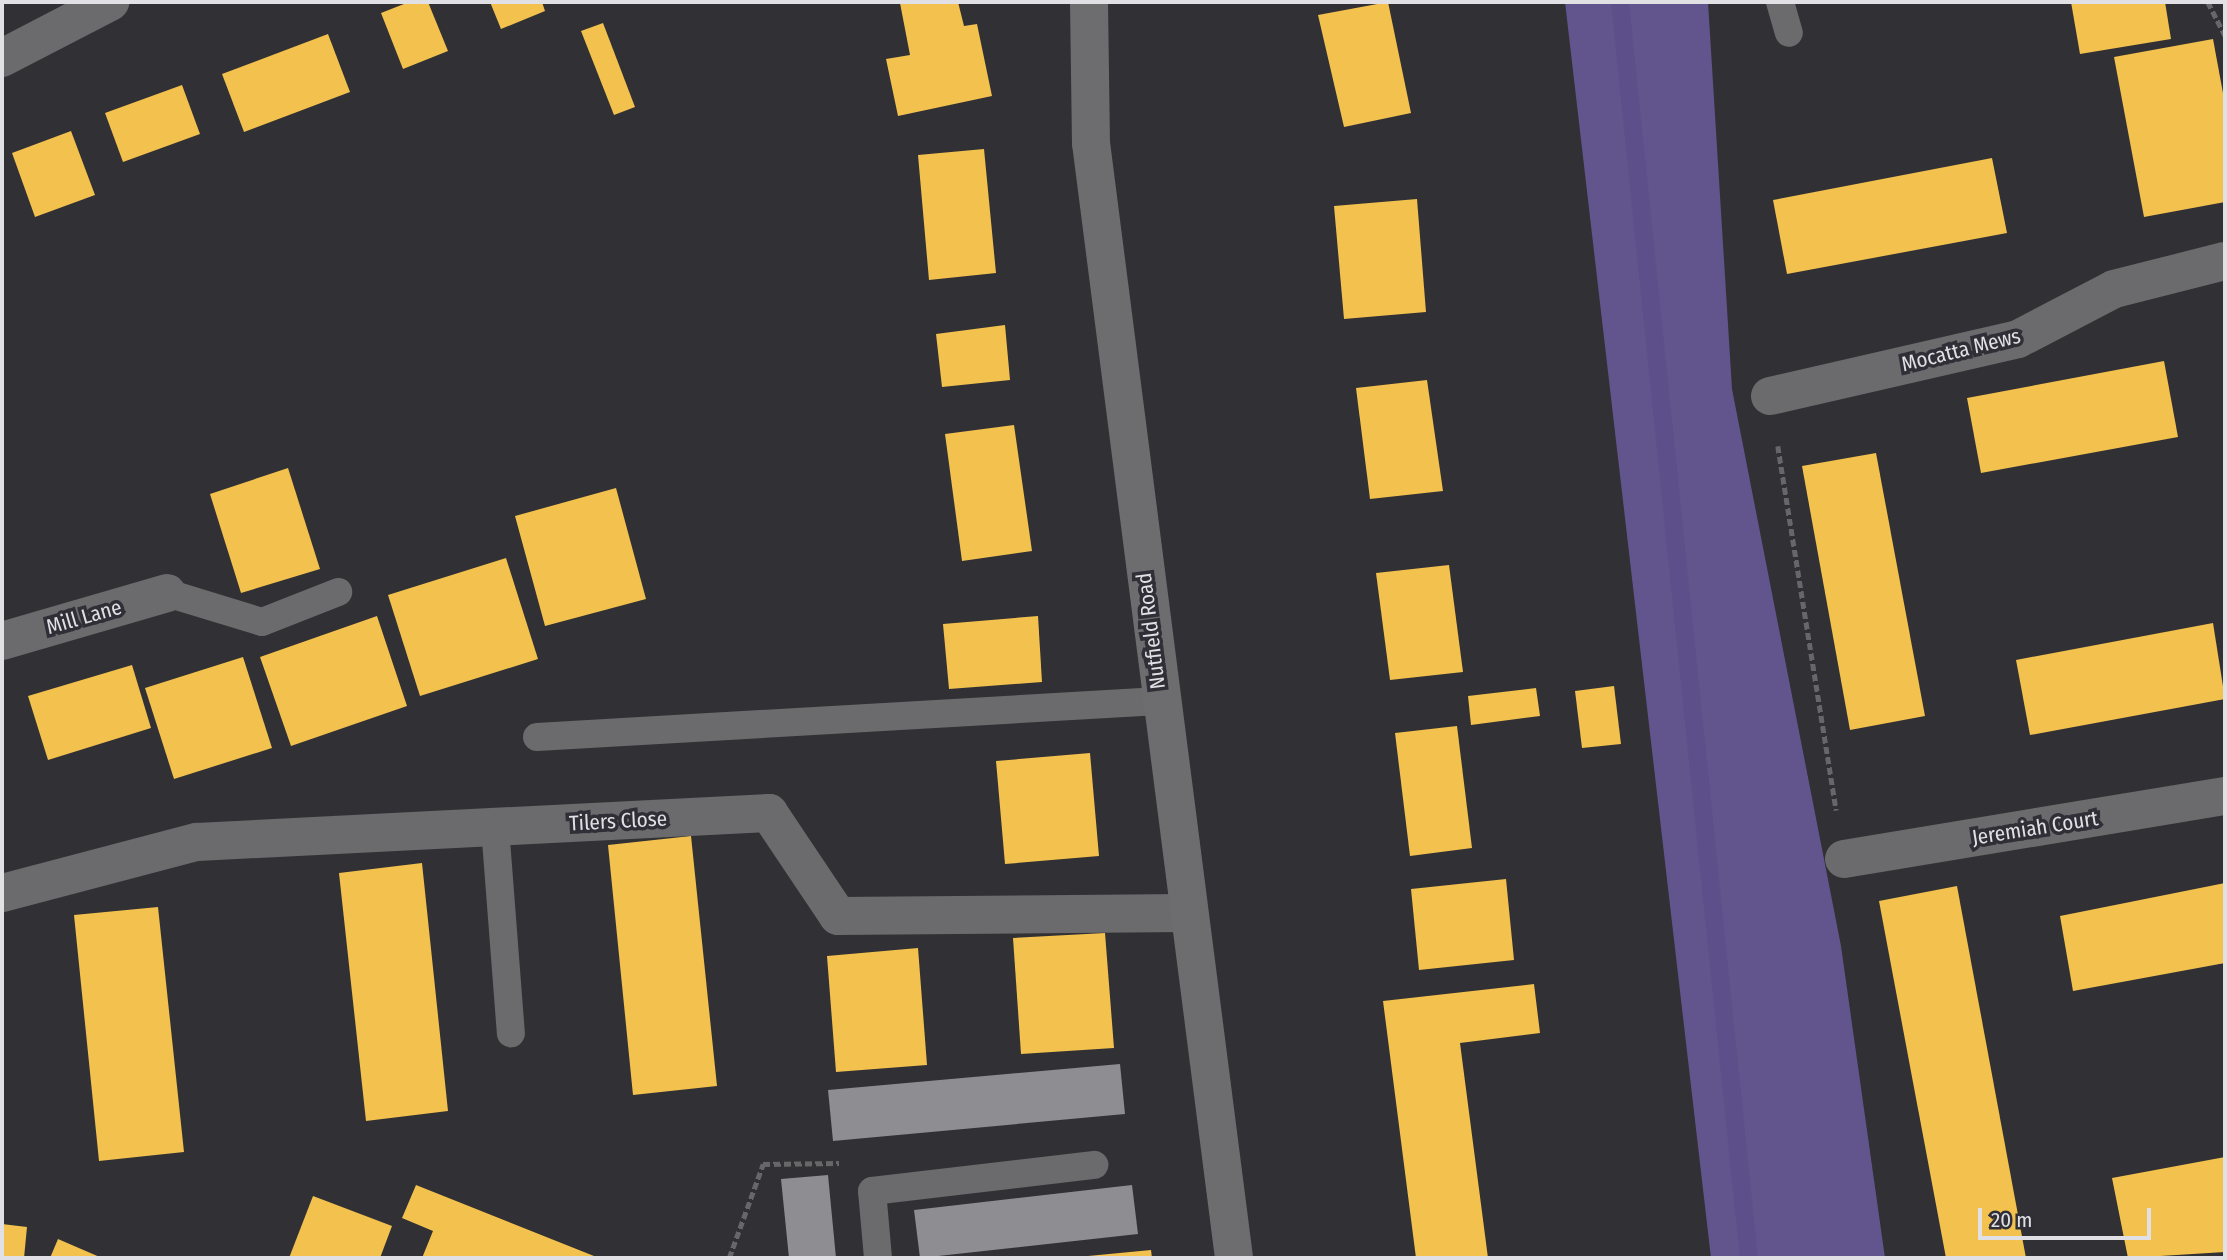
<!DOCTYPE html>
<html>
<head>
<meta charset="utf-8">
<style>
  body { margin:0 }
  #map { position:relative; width:2227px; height:1260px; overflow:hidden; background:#313034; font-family:"Fira Sans Condensed",sans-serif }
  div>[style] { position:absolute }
  .forest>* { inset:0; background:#62558d }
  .homes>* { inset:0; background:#f2c14e }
  .industry>* { inset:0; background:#8d8d92 }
  .stream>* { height:18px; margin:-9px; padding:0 9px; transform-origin:9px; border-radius:9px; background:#5d508a }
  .path>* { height:4.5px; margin-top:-2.25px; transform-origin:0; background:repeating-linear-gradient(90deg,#676668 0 7px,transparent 0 10.5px) }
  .lane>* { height:28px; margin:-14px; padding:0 14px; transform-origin:14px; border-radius:14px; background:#6b6b6d }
  .street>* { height:38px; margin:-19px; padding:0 19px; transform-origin:19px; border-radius:19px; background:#6b6b6d }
  .secondary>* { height:38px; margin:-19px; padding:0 19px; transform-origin:19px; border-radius:19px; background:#6d6d70 }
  span { translate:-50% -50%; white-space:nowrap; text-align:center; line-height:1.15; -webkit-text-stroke:7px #302e36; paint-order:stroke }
  .street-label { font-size:21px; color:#e1e0e5 }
  .frame { position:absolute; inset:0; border:4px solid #e1e0e5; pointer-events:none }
  .scale { position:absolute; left:1978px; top:1208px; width:173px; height:32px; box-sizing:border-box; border:4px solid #e1e0e5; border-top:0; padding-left:9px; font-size:21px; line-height:24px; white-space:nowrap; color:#e1e0e5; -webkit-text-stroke:5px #302e36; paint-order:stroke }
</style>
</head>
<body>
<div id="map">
  <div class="forest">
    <div style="clip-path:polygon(1565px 2px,1708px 2px,1732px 389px,1841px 946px,1885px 1258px,1711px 1258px)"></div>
  </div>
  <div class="homes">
    <div style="clip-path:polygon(409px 2px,428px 2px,448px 51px,403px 69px,381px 13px)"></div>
    <div style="clip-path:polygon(490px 2px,542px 2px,545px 11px,501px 29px)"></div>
    <div style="clip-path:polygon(958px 2px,964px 26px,977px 24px,992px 96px,898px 116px,886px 59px,910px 55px,900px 3px)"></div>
    <div style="clip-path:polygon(1388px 2px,1411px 113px,1344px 127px,1318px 15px)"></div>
    <div style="clip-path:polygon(2071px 2px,2165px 2px,2171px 39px,2080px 54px)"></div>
    <div style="clip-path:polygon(603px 23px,635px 107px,614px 115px,581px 31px)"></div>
    <div style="clip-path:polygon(328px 34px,350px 92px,244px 132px,222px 74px)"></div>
    <div style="clip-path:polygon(2213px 39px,2225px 104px,2225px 202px,2144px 217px,2114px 57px)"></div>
    <div style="clip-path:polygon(182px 85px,200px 134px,123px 162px,105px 113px)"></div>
    <div style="clip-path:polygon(71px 131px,95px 195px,35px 217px,12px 153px)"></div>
    <div style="clip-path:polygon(984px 149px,996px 273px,929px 280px,918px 155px)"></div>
    <div style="clip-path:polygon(1992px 158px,2007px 233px,1787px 274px,1773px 200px)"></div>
    <div style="clip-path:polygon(1417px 199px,1426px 312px,1344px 319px,1334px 206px)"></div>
    <div style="clip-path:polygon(1005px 325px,1010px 380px,942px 387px,936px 334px)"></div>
    <div style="clip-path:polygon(2164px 361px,2178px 437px,1981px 473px,1967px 398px)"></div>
    <div style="clip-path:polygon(1427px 380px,1443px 491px,1370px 499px,1356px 388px)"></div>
    <div style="clip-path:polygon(1014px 425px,1032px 551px,962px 561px,945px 434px)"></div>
    <div style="clip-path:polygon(1876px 453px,1925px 716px,1850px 730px,1802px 466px)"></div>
    <div style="clip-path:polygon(288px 468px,320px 569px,241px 593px,210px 494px)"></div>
    <div style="clip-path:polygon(616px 488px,646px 599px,545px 626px,515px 516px)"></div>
    <div style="clip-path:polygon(506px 558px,538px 659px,420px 696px,388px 595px)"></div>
    <div style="clip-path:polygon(1449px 565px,1463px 672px,1390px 680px,1376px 573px)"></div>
    <div style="clip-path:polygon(377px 616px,407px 706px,291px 746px,260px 657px)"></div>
    <div style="clip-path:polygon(1038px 616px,1042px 682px,949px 689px,943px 624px)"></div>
    <div style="clip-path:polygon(2213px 623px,2225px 699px,2030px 735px,2016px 660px)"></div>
    <div style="clip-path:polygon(243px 657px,272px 748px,174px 779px,145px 688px)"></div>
    <div style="clip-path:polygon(132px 665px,151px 728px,48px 760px,28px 696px)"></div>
    <div style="clip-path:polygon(1614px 686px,1621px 744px,1582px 748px,1575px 691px)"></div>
    <div style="clip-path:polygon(1536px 688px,1540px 716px,1471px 725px,1468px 696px)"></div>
    <div style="clip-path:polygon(1457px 726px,1472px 848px,1410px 856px,1395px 733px)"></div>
    <div style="clip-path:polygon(1090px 753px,1099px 856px,1005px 864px,996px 761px)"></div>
    <div style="clip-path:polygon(691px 836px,717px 1086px,633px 1095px,608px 845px)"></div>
    <div style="clip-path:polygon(422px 863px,448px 1111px,366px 1121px,339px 873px)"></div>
    <div style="clip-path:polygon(1506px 879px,1514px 960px,1419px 970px,1411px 889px)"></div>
    <div style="clip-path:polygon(2225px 883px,2225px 963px,2073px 991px,2060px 916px)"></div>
    <div style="clip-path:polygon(1957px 886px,2026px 1258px,1946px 1258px,1879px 901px)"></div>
    <div style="clip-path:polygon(158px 907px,184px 1152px,99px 1161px,74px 915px)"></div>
    <div style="clip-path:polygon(1105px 933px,1114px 1048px,1021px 1054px,1013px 938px)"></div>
    <div style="clip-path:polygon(918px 948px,927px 1065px,836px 1072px,827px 956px)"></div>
    <div style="clip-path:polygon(1534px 984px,1540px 1033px,1460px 1043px,1488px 1258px,1416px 1258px,1383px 1001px)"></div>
    <div style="clip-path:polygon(2225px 1157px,2225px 1252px,2128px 1258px,2112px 1178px)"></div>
    <div style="clip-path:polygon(416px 1185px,599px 1258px,422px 1258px,433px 1231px,402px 1218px)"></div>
    <div style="clip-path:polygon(313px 1196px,392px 1226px,380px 1258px,289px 1258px)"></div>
    <div style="clip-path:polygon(2px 1224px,27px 1227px,24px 1258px,2px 1258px)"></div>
    <div style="clip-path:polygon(58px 1239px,102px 1258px,50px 1258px)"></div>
    <div style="clip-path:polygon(1151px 1250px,1152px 1258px,1088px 1258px,1088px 1256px)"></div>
  </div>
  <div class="industry">
    <div style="clip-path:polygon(1120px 1064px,1125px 1114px,833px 1141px,828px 1090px)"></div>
    <div style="clip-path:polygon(828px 1175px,836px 1258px,789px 1258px,781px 1179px)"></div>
    <div style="clip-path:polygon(1132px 1185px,1138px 1234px,920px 1258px,914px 1210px)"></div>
  </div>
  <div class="stream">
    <div style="left:1620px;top:2px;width:1263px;rotate:84.14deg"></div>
  </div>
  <div class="path">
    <div style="left:2208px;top:2px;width:38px;rotate:63deg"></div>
    <div style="left:1778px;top:446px;width:369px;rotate:80.9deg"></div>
    <div style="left:729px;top:1258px;width:100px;rotate:-70.1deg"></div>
    <div style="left:763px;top:1164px;width:76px;rotate:-0.8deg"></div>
  </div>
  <div class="lane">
    <div style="left:1780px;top:2px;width:32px;rotate:74deg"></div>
    <div style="left:167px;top:593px;width:99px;rotate:17deg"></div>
    <div style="left:262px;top:622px;width:82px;rotate:-21.5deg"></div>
    <div style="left:537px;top:737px;width:623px;rotate:-3.31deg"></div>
    <div style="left:495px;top:827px;width:207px;rotate:85.6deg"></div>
    <div style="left:878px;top:1258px;width:67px;rotate:-95.1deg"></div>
    <div style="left:872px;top:1191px;width:224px;rotate:-6.7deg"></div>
  </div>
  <div class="street">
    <div style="left:2px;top:58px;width:122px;rotate:-27.4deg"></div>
    <div style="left:1770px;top:396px;width:254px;rotate:-12.9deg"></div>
    <div style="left:2018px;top:339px;width:108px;rotate:-27.5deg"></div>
    <div style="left:2114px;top:289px;width:114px;rotate:-14.2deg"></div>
    <div style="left:2px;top:641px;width:172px;rotate:-16.2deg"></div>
    <div style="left:1844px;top:859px;width:386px;rotate:-9.4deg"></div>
    <div style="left:2px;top:893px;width:202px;rotate:-14.7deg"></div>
    <div style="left:197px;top:842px;width:573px;rotate:-2.9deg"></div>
    <div style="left:769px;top:813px;width:124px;rotate:56.2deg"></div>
    <div style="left:838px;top:916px;width:347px;rotate:-0.5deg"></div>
  </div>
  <div class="secondary">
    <div style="left:1089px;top:2px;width:141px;rotate:89.2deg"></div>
    <div style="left:1091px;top:143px;width:1124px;rotate:82.69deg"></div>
  </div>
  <div class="street-label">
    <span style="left:1961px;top:350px;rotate:-14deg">Mocatta Mews</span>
    <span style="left:84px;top:617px;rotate:-16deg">Mill Lane</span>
    <span style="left:1151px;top:631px;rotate:-97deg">Nutfield Road</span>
    <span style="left:618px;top:821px;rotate:-3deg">Tilers Close</span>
    <span style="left:2035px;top:828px;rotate:-9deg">Jeremiah Court</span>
  </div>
  <div class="frame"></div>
  <div class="scale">20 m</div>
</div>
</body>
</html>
